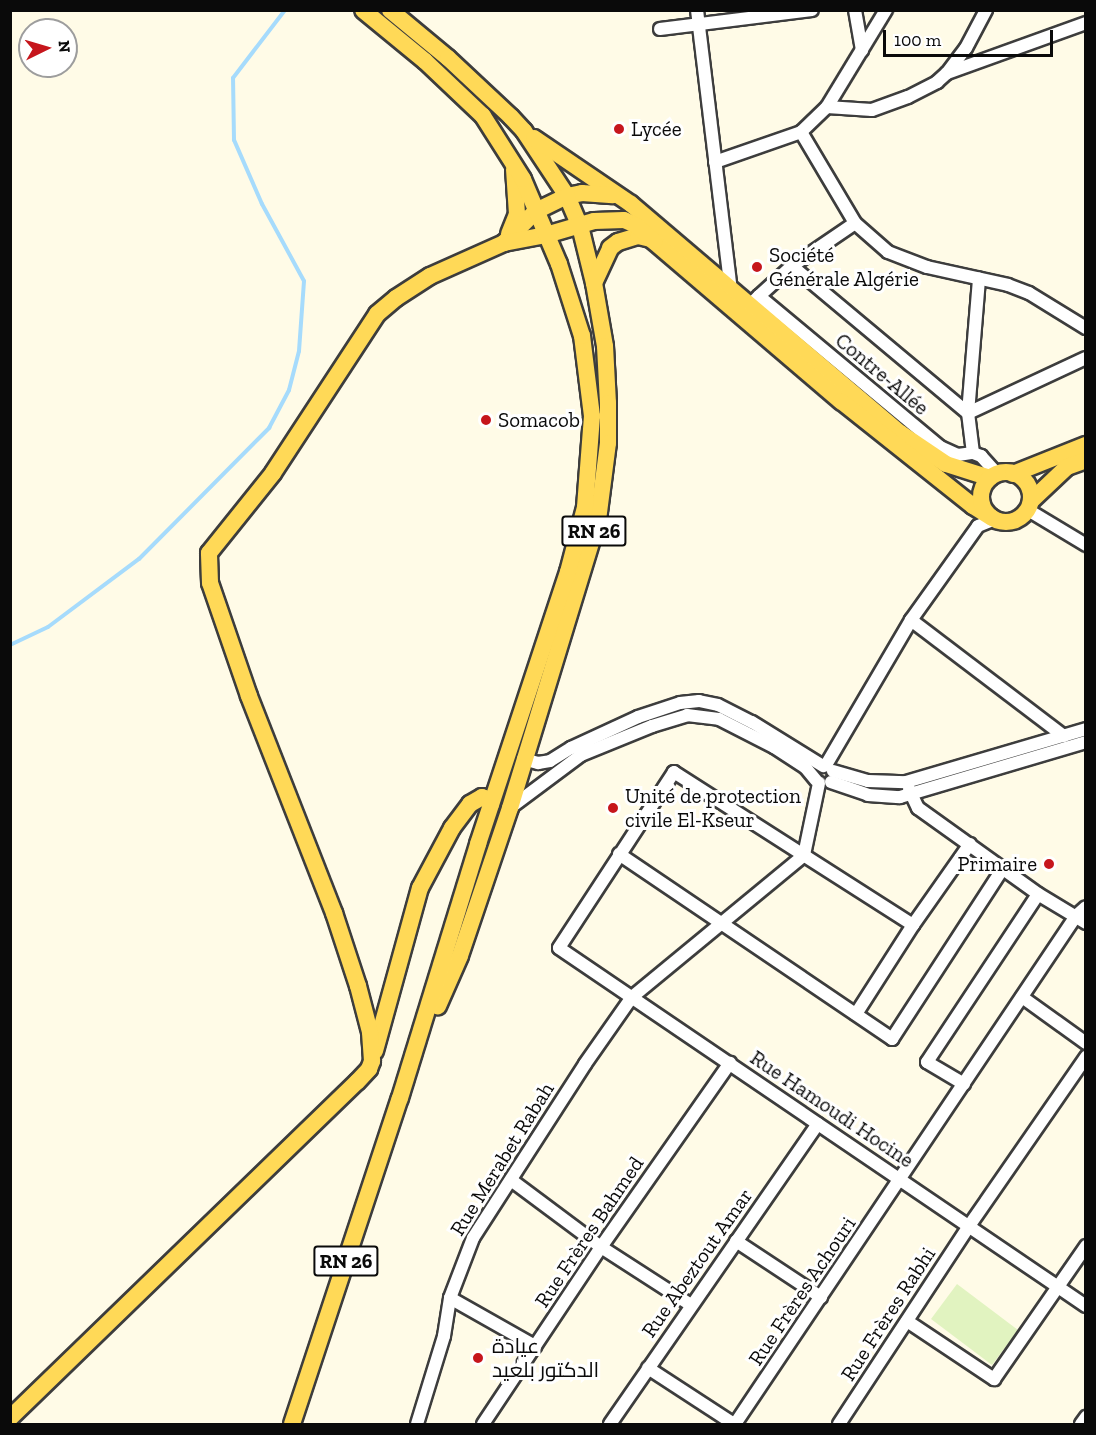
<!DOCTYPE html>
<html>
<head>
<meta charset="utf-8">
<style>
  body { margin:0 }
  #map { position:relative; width:1096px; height:1435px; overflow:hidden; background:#fffbe7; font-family:"Zilla Slab",Cairo,serif }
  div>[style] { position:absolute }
  .pitch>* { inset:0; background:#e1f3c0 }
  .stream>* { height:4px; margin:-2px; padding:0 2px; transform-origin:2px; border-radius:2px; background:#a6dbfc }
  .roads { filter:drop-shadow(2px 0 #3d3d3d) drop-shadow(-2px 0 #3d3d3d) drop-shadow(0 2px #3d3d3d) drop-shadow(0 -2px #3d3d3d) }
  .minor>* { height:12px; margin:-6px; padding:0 6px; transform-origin:6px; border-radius:6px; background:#fff }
  .major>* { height:16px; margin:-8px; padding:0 8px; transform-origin:8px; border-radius:8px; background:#ffd957 }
  .major>.ring { margin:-8px; padding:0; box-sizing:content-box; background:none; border:16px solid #ffd957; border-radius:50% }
  .dots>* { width:16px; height:16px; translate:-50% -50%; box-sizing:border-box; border:3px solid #fff; border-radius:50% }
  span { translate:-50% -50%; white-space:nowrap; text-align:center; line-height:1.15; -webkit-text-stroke:6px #fff; paint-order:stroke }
  .shield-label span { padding:2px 4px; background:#fff; border:2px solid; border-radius:4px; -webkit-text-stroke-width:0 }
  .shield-label { font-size:20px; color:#0a0a0a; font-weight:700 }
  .poi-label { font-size:21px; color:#0a0a0a }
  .left { translate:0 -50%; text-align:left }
  .right { translate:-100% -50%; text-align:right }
  .street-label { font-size:21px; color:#0a0a0a }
  .frame { position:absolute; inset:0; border:12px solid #0a0a0a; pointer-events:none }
  .north { position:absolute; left:18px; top:18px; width:60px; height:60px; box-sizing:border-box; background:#fff; border:2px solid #9d9d9d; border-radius:50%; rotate:85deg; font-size:16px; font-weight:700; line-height:24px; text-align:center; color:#0a0a0a }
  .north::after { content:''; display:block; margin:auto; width:21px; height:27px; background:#c6161c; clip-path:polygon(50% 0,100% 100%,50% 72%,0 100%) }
  .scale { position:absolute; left:883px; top:30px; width:170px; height:27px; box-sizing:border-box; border:3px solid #0a0a0a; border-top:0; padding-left:8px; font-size:18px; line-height:21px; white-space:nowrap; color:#0a0a0a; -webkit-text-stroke:4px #fff; paint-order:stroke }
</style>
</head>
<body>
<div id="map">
  <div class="pitch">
    <div style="clip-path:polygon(957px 1284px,1018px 1330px,992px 1365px,931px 1319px)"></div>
  </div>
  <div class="stream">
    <div style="left:10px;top:645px;width:42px;rotate:-25.3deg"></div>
    <div style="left:48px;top:627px;width:114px;rotate:-36.8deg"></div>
    <div style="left:139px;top:559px;width:185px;rotate:-45.2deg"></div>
    <div style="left:269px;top:428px;width:43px;rotate:-62.2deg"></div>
    <div style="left:289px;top:390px;width:40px;rotate:-75.6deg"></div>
    <div style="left:299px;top:351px;width:70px;rotate:-85.9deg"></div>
    <div style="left:304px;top:281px;width:88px;rotate:-118.6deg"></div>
    <div style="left:262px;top:204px;width:70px;rotate:-113.6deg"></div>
    <div style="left:234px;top:140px;width:62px;rotate:-90.9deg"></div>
    <div style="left:233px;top:78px;width:86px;rotate:-52.6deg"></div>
  </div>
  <div class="roads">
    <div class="minor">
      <div style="left:697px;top:10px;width:283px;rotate:83.1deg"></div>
      <div style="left:855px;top:10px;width:41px;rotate:80.1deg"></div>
      <div style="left:660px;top:29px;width:153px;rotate:-7.1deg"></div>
      <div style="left:947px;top:73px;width:148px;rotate:-19.8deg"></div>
      <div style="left:827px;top:107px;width:45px;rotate:3.8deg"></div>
      <div style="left:872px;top:110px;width:38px;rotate:-20deg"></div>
      <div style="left:908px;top:97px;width:33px;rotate:-27deg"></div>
      <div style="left:937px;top:82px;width:13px;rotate:-42deg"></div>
      <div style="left:947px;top:73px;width:31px;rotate:-53deg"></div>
      <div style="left:966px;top:48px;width:43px;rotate:-62.2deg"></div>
      <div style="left:801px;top:132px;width:106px;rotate:59.3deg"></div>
      <div style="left:855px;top:223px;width:44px;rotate:41.3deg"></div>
      <div style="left:888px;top:252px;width:42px;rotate:21deg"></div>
      <div style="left:927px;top:267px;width:83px;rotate:12.5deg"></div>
      <div style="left:1008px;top:285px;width:22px;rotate:21deg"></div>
      <div style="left:1029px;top:293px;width:67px;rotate:31.6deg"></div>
      <div style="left:715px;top:162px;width:91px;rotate:-19.2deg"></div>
      <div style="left:801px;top:132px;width:36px;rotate:-44deg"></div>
      <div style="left:827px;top:107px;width:114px;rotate:-58.7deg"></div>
      <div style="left:792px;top:266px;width:229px;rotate:39.9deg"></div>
      <div style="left:968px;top:413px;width:130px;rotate:-25deg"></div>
      <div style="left:759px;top:296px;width:45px;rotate:-42.3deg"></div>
      <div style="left:792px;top:266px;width:76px;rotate:-34.3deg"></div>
      <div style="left:749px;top:306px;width:14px;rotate:-45deg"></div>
      <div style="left:759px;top:296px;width:236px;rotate:39.8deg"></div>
      <div style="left:940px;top:447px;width:20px;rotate:24deg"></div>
      <div style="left:958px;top:455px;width:15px;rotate:-8deg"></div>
      <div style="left:973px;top:453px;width:9px;rotate:21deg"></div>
      <div style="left:981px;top:456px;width:24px;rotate:48deg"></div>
      <div style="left:973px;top:453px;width:40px;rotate:-97.1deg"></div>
      <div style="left:968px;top:413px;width:135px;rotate:-85.3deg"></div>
      <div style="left:1028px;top:510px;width:68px;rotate:31.1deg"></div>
      <div style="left:911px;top:620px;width:192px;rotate:37.2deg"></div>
      <div style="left:523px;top:759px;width:16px;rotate:15deg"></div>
      <div style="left:538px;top:763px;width:12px;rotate:-9deg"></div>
      <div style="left:550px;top:761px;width:25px;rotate:-32deg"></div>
      <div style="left:571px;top:748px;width:74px;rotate:-24.8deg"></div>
      <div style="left:638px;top:717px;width:44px;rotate:-18.4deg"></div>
      <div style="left:680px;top:703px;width:19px;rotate:-6deg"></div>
      <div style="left:699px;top:701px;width:19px;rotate:12deg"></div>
      <div style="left:718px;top:705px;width:38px;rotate:27deg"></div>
      <div style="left:752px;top:722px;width:84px;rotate:31.8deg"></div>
      <div style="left:826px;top:765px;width:168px;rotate:-59.6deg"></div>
      <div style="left:911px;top:620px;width:115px;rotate:-54.5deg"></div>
      <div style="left:978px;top:526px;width:18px;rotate:-22deg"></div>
      <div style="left:833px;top:771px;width:36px;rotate:16deg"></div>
      <div style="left:868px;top:781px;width:38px;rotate:2deg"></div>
      <div style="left:906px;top:782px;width:188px;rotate:-16.4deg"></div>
      <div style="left:831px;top:782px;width:39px;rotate:19deg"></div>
      <div style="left:868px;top:795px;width:32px;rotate:4deg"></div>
      <div style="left:900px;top:797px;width:194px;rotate:-16.5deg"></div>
      <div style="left:909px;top:789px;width:21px;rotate:65deg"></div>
      <div style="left:918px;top:808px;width:148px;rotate:35.6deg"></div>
      <div style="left:1038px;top:894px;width:56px;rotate:31.1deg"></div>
      <div style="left:510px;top:808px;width:89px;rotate:-36.7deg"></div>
      <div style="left:581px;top:755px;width:77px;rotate:-22.2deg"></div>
      <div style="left:652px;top:726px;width:37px;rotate:-17deg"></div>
      <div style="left:687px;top:715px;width:32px;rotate:7deg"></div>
      <div style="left:719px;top:719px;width:62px;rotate:27deg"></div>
      <div style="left:774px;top:747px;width:37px;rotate:33deg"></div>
      <div style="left:805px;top:767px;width:17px;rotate:50deg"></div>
      <div style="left:619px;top:854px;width:330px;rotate:34.1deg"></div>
      <div style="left:892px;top:1039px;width:204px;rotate:-57deg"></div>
      <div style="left:913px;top:925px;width:284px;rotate:-147.4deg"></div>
      <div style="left:674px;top:772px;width:210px;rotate:123.2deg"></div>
      <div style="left:559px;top:948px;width:637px;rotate:34.19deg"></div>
      <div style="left:1022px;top:997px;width:79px;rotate:35.7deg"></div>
      <div style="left:856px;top:1014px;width:106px;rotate:-57.4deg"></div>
      <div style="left:913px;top:925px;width:99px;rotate:-54.9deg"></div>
      <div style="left:964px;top:1084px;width:43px;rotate:-149.3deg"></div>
      <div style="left:927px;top:1062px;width:201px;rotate:-56.5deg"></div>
      <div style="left:511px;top:1180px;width:112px;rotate:36.7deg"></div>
      <div style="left:601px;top:1247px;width:107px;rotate:32.8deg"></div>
      <div style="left:736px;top:1241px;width:102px;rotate:33.4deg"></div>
      <div style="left:450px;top:1298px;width:98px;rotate:29.5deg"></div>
      <div style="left:907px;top:1321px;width:105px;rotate:33.7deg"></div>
      <div style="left:994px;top:1379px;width:162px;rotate:-55.3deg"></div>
      <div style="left:648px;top:1368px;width:103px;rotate:33.1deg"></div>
      <div style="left:417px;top:1424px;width:92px;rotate:-72.9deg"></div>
      <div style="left:444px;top:1336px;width:38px;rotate:-81deg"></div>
      <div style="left:450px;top:1298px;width:64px;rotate:-69deg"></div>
      <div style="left:473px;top:1238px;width:207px;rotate:-57.2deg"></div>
      <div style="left:585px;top:1064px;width:82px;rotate:-55deg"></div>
      <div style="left:632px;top:997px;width:223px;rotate:-39.5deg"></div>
      <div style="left:804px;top:855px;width:74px;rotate:-78.2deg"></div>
      <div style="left:483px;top:1424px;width:213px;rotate:-56.3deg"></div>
      <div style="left:601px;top:1247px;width:225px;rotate:-55deg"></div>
      <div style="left:610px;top:1424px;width:365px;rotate:-55.3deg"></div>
      <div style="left:735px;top:1424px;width:612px;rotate:-56.13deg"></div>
      <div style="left:1076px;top:916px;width:13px;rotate:-42deg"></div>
      <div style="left:839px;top:1424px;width:237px;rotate:-56.7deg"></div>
      <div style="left:969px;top:1226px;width:206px;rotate:-55.3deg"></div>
      <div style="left:1081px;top:1424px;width:9px;rotate:-54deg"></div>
    </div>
    <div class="major">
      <div style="left:390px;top:10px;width:75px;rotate:39.6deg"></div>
      <div style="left:448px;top:58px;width:86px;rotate:43.1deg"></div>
      <div style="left:511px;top:117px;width:19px;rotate:47deg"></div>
      <div style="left:524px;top:131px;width:78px;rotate:56.5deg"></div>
      <div style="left:567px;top:196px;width:33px;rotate:67deg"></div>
      <div style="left:580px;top:226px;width:59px;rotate:76.2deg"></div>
      <div style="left:594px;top:283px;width:64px;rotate:80.1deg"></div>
      <div style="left:605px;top:346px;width:57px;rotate:87deg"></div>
      <div style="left:608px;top:403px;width:40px;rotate:90deg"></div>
      <div style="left:608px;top:443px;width:78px;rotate:97.4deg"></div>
      <div style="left:598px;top:520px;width:301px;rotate:107deg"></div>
      <div style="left:510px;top:808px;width:156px;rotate:108.7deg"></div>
      <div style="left:460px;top:956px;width:55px;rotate:113.7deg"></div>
      <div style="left:534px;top:138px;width:117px;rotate:34.2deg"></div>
      <div style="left:631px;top:204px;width:353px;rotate:40.4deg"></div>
      <div style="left:900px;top:433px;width:55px;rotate:34deg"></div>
      <div style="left:946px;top:464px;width:46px;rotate:17.7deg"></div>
      <div style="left:509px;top:234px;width:22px;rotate:-68deg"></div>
      <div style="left:517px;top:214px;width:45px;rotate:-93.8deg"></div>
      <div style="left:504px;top:243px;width:45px;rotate:-45deg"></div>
      <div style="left:536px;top:211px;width:34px;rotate:-26deg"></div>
      <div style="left:567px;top:196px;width:15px;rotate:-11deg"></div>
      <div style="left:582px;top:193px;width:31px;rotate:4deg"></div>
      <div style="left:594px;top:283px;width:38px;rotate:-65deg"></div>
      <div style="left:610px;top:248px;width:10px;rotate:-37deg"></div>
      <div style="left:618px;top:242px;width:21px;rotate:-17deg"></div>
      <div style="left:638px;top:236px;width:13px;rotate:13deg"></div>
      <div style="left:651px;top:239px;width:250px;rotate:40.5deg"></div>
      <div style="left:841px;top:401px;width:169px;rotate:38.5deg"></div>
      <div style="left:973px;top:506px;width:22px;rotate:32deg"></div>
      <div class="ring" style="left:981px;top:472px;width:34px;height:34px"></div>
      <div style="left:1013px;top:474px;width:79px;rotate:-21.7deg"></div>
      <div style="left:1031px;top:501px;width:50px;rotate:-43.4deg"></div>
      <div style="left:1067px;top:467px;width:20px;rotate:-20deg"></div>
      <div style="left:375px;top:1051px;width:169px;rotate:-74.6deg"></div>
      <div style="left:420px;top:888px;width:68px;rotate:-61.9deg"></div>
      <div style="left:452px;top:828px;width:30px;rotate:-53deg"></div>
      <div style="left:470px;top:804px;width:14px;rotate:-30deg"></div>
      <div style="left:482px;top:797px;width:8px;rotate:23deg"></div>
      <div style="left:489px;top:800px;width:5px;rotate:68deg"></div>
      <div style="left:10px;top:1418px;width:483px;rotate:-44.1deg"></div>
      <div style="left:357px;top:1082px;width:18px;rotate:-47deg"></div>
      <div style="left:369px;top:1069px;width:9px;rotate:-69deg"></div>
      <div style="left:372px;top:1061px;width:29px;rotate:-94deg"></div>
      <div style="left:370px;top:1032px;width:48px;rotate:-104.6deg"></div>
      <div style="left:358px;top:986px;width:77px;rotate:-108.2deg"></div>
      <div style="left:334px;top:913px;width:233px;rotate:-111.4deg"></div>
      <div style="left:249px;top:696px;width:120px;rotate:-109deg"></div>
      <div style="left:210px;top:583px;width:30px;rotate:-92deg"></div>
      <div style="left:209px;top:553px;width:102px;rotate:-51.3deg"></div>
      <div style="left:273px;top:473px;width:190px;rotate:-56.8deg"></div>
      <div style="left:377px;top:314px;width:25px;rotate:-40deg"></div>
      <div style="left:396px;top:298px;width:40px;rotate:-32.9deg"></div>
      <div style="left:430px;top:276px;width:81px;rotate:-24deg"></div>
      <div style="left:504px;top:243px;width:43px;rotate:-10.8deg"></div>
      <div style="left:546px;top:235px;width:50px;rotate:-16.3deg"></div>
      <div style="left:594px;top:221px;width:30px;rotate:-2deg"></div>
      <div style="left:624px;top:220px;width:13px;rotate:23deg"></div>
      <div style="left:636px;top:225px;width:25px;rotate:42deg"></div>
      <div style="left:292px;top:1424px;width:343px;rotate:-71.7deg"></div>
      <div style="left:400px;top:1098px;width:266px;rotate:-72.9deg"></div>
      <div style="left:478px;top:844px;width:287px;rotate:-71.7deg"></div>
      <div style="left:568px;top:572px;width:67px;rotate:-75.3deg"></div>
      <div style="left:585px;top:507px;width:91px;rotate:-85.6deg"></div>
      <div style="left:592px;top:416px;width:81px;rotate:-97.1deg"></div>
      <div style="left:582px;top:336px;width:76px;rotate:-107.7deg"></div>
      <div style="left:559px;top:264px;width:92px;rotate:-113deg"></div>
      <div style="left:523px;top:179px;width:75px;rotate:-122.4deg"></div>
      <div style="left:483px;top:116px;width:80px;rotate:-136.5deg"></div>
      <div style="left:425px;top:61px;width:80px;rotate:-140.6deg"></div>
    </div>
  </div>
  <div class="dots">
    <div style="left:619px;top:129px;background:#c6161c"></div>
    <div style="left:757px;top:267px;background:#c6161c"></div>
    <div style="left:486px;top:420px;background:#c6161c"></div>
    <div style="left:613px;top:808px;background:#c6161c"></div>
    <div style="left:1049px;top:864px;background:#c6161c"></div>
    <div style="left:478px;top:1358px;background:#c6161c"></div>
  </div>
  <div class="shield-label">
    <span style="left:594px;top:531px">RN 26</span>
    <span style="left:346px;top:1261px">RN 26</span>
  </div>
  <div class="poi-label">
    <span class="left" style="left:631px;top:129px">Lycée</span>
    <span class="left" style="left:769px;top:267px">Société<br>Générale Algérie</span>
    <span class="left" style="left:498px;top:420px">Somacob</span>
    <span class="left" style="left:625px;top:808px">Unité de protection<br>civile El-Kseur</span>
    <span class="right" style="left:1037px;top:864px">Primaire</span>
    <span class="left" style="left:492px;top:1358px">عيادة<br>الدكتور بلعيد</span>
  </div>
  <div class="street-label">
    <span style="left:882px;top:374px;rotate:40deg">Contre-Allée</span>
    <span style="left:832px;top:1109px;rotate:34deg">Rue Hamoudi Hocine</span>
    <span style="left:502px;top:1159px;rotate:-58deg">Rue Merabet Rabah</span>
    <span style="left:589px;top:1232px;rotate:-56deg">Rue Frères Bahmed</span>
    <span style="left:697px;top:1263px;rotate:-55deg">Rue Abeztout Amar</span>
    <span style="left:802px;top:1291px;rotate:-56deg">Rue Frères Achouri</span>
    <span style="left:888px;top:1314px;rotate:-57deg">Rue Frères Rabhi</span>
  </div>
  <div class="frame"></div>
  <div class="north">N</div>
  <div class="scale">100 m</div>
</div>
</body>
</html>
